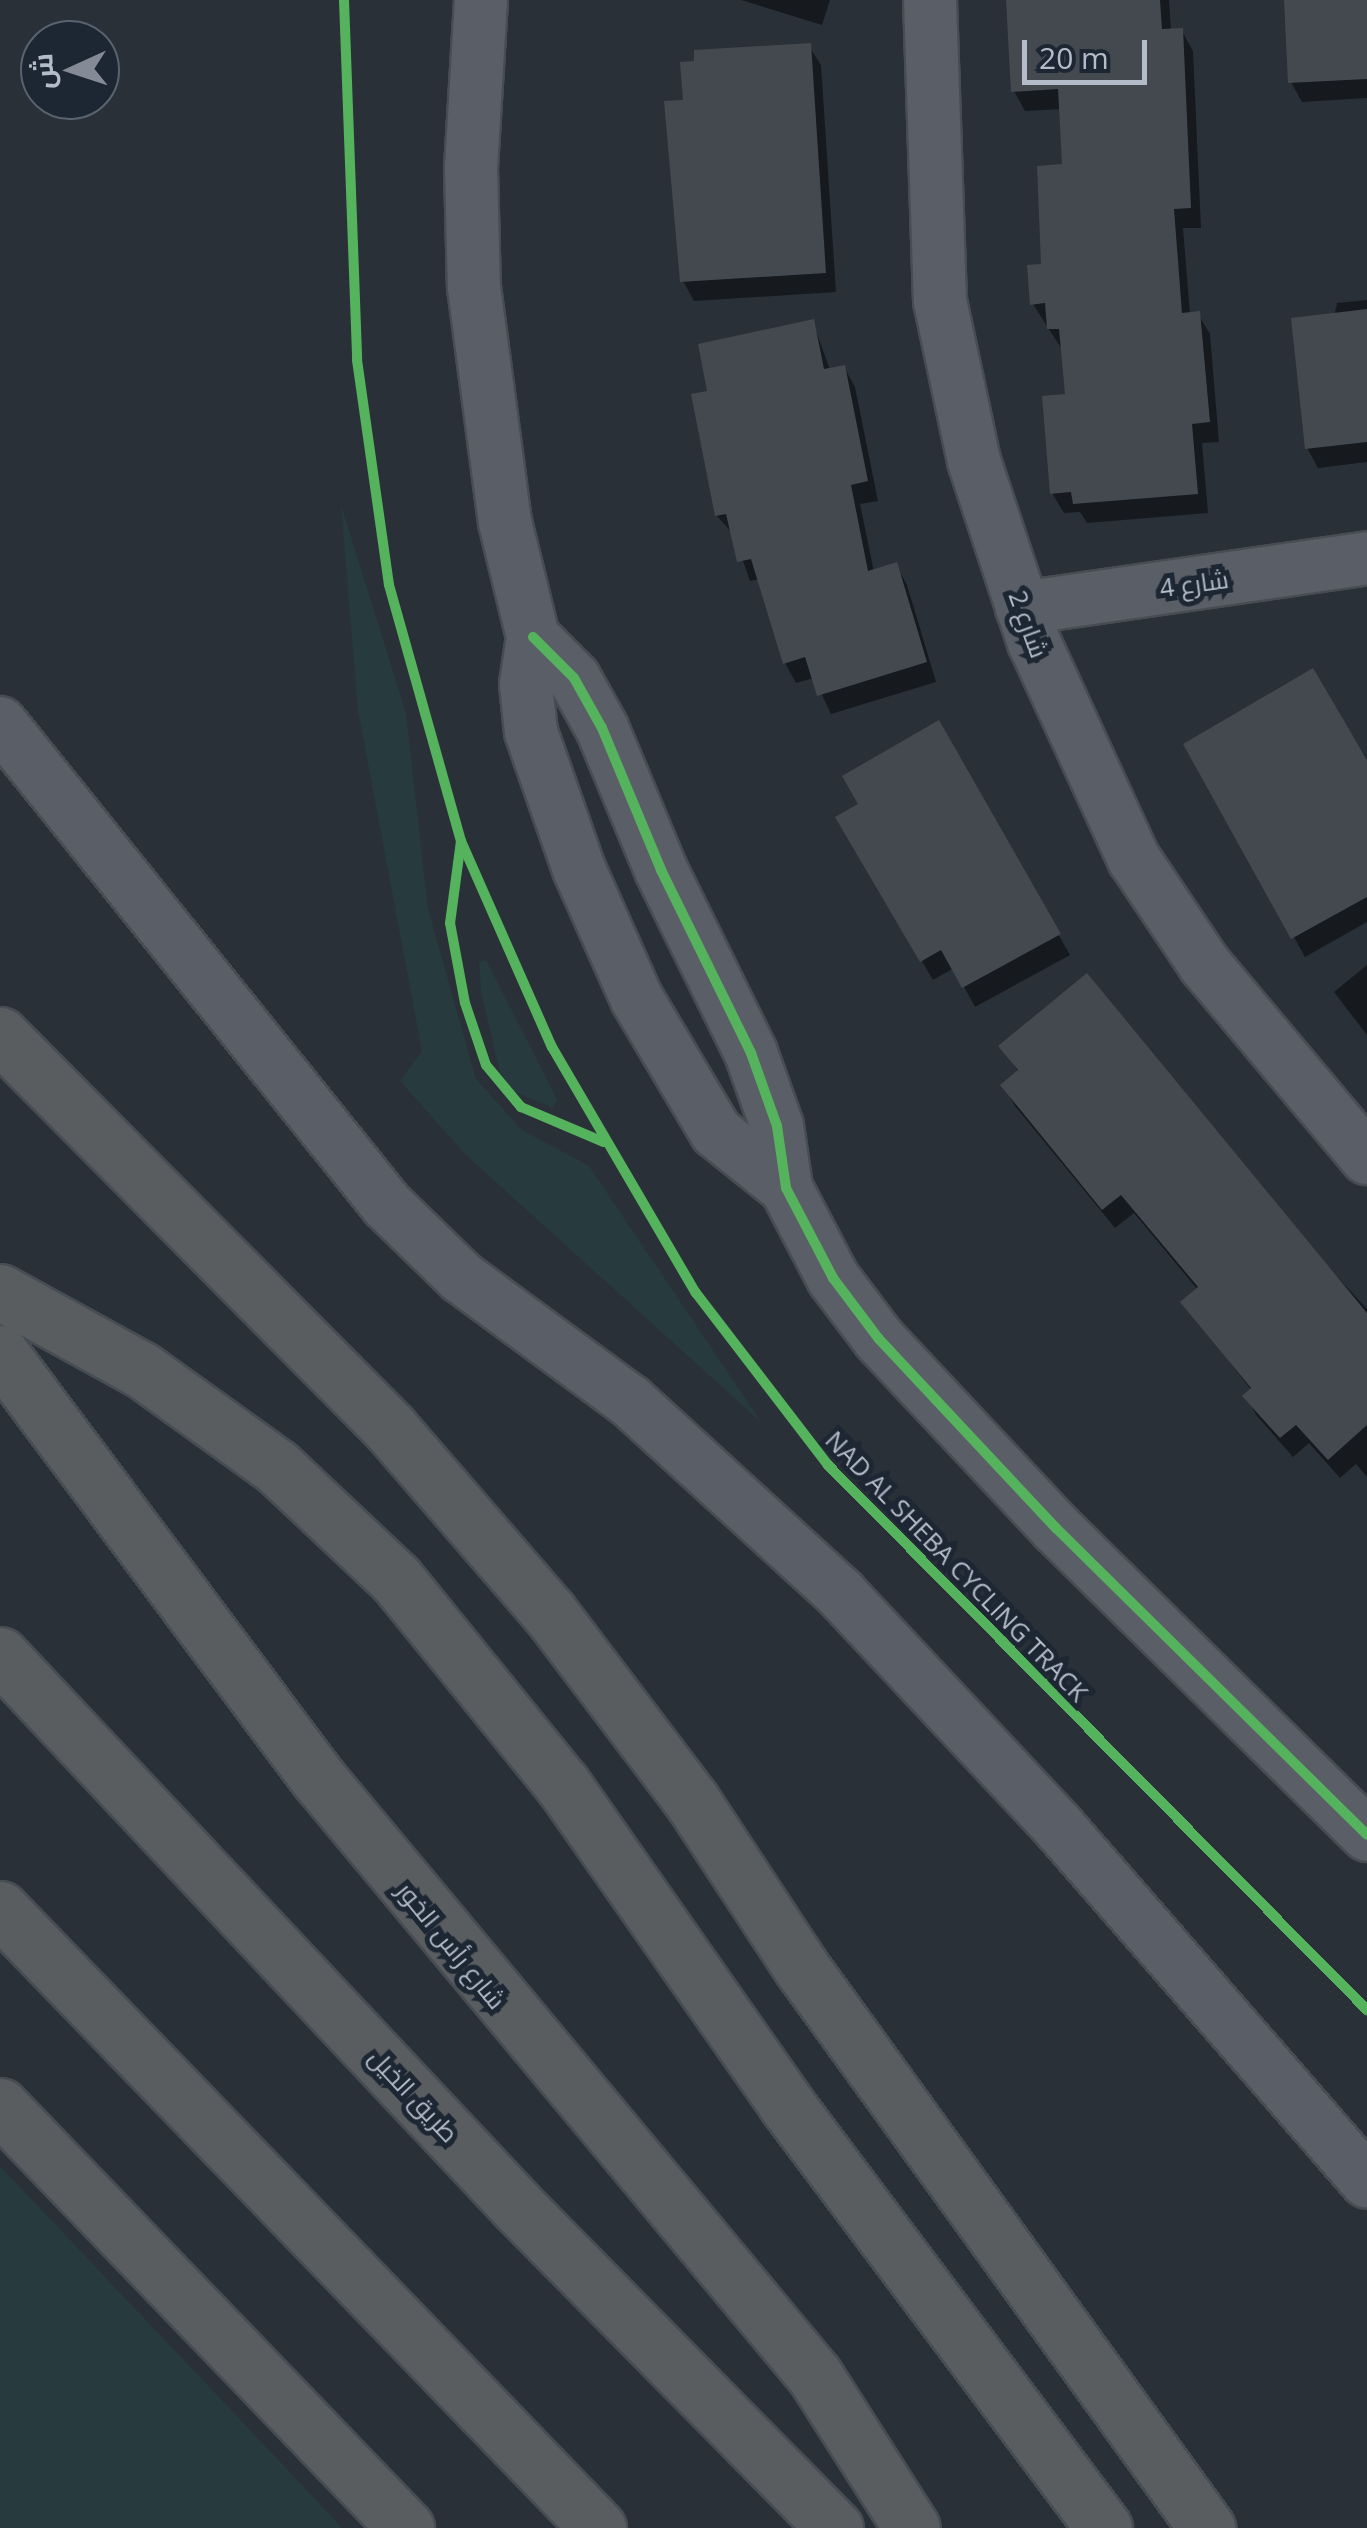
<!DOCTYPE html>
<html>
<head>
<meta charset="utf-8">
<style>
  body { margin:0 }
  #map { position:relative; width:1367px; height:2528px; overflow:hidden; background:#2a3038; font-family:"Open Sans",Cairo,sans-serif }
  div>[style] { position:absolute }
  .green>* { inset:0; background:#273a3e }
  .shadow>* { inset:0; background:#0007 }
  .building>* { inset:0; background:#444950 }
  .roads { filter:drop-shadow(2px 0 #484c53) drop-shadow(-2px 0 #484c53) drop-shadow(0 2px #484c53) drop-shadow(0 -2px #484c53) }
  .minor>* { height:52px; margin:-26px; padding:0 26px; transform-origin:26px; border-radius:26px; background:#5a5e66 }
  .highway>* { height:55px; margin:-27.5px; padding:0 27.5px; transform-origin:27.5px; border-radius:27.5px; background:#5a5d60 }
  .cycleway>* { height:10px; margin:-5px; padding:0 5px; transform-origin:5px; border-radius:5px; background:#56b35d }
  span { translate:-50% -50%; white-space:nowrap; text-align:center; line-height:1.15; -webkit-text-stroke:10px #1d2633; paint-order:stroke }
  .street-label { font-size:25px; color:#b4bcc9 }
  .north { position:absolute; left:20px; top:20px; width:100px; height:100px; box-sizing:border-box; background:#1d2633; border:2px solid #59626f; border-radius:50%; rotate:267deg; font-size:28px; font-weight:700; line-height:40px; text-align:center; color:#b4bcc9 }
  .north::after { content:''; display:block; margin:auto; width:35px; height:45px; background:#848b96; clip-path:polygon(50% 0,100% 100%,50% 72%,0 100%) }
  .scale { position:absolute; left:1022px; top:40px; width:125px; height:45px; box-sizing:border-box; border:5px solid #b4bcc9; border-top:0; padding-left:12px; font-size:30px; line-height:35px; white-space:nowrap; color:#b4bcc9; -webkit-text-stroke:8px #1d2633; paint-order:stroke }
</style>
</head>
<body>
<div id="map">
  <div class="green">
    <div style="clip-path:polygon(341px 505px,406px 713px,428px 909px,476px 1079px,522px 1130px,589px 1166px,761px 1422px,465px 1154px,400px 1081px,422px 1051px,358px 710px)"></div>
    <div style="clip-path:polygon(486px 960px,557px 1099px,553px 1108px,515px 1092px,500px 1073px,481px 991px,479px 962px)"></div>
    <div style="clip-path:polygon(0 2166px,304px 2487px,342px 2528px,0 2528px)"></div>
  </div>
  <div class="shadow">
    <div style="clip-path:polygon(741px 0,830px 0,822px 25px)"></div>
    <div style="clip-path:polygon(1008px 0,1169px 0,1171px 31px,1182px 31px,1193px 51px,1201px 228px,1183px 228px,1190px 314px,1198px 314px,1210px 334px,1219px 442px,1202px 443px,1208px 513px,1087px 523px,1080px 512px,1064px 513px,1052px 493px,1068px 396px,1061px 348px,1033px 304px,1064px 167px,1062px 109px,1025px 111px,1014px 91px)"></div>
    <div style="clip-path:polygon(1286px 0,1367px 0,1367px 98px,1302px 102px,1291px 82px)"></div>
    <div style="clip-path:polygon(809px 46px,821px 65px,836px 292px,694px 301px,683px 281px,686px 102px,697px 63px)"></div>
    <div style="clip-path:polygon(1367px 300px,1367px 462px,1318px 468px,1307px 448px,1337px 303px)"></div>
    <div style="clip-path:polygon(813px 322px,830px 370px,844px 367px,855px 387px,878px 501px,860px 504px,874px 572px,896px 565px,907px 585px,936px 682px,831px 714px,814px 678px,796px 683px,785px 663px,760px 579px,750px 581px,734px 535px,717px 516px,710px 393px)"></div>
    <div style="clip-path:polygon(1312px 672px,1367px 759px,1367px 922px,1305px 957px,1187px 745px)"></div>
    <div style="clip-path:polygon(938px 724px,1070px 955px,975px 1007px,954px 968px,933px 980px,838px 818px,861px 805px)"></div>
    <div style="clip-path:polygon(1367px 965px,1367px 1035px,1334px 992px)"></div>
    <div style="clip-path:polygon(1002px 1047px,1268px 1202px,1367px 1309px,1367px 1477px,1356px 1464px,1340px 1478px,1309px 1443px,1293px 1457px,1257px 1416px,1246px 1396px,1252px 1391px,1183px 1302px,1198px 1290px,1134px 1213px,1115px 1228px,1015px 1106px,1004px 1086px,1019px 1073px)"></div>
  </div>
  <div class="building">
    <div style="clip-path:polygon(1006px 0,1160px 0,1162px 29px,1183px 28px,1191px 208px,1174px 209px,1182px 313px,1200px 311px,1210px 422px,1192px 424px,1198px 494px,1073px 504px,1071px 492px,1050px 494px,1042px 396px,1065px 394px,1059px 329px,1047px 329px,1045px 303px,1030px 305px,1027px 265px,1041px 264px,1037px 166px,1062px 164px,1058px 89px,1011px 92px)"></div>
    <div style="clip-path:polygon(1284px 0,1367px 0,1367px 79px,1288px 83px)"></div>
    <div style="clip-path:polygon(811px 43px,826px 273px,680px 282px,664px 101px,683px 100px,680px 62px,694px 61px,694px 50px)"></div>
    <div style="clip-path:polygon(1367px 309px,1367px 442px,1305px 449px,1291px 318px)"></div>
    <div style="clip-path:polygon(814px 319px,824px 369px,845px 365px,868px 481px,851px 485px,868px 571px,897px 562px,927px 662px,817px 696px,805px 657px,783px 664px,751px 559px,737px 562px,726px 514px,715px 516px,691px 394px,707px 391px,698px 344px)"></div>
    <div style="clip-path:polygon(1313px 668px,1367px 760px,1367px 897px,1291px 939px,1183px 744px)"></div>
    <div style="clip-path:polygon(939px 720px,1061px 934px,962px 988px,941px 950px,920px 962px,835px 817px,858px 804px,842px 776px)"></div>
    <div style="clip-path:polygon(1087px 973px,1367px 1313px,1367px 1425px,1328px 1460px,1296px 1425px,1280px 1438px,1242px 1396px,1251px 1388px,1180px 1302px,1198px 1287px,1121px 1195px,1102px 1210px,1000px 1085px,1018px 1070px,998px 1046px)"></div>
  </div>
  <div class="roads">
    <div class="minor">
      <div style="left:481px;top:0;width:168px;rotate:93.4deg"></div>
      <div style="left:471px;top:168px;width:119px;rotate:88.6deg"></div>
      <div style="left:474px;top:287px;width:237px;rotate:82.5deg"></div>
      <div style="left:505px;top:522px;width:118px;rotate:76.3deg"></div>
      <div style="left:533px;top:637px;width:48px;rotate:98.5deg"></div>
      <div style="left:526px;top:684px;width:48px;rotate:84.1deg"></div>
      <div style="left:531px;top:732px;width:145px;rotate:70.7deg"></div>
      <div style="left:579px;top:869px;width:142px;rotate:66deg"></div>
      <div style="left:637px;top:999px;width:155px;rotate:59.3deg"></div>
      <div style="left:716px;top:1132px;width:90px;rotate:38.7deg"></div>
      <div style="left:930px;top:0;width:301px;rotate:88.1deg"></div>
      <div style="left:940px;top:301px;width:164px;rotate:78deg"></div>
      <div style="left:974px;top:461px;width:191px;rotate:71.7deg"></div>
      <div style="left:1034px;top:642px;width:239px;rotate:65.3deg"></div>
      <div style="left:1134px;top:859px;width:128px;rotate:56.2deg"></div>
      <div style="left:1205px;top:965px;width:252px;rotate:50deg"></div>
      <div style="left:1022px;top:608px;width:349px;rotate:-8.2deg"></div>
      <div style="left:533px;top:637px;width:58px;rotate:45deg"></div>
      <div style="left:574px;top:678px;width:57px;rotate:60.8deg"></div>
      <div style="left:602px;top:728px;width:154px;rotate:67.4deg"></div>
      <div style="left:661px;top:870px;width:204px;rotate:63.8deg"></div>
      <div style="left:751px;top:1053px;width:77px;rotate:70.4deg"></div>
      <div style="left:777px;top:1126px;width:63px;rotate:81.7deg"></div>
      <div style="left:786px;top:1188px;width:102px;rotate:62.4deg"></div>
      <div style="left:833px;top:1278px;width:76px;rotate:53deg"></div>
      <div style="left:879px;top:1339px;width:259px;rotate:46.9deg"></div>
      <div style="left:1056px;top:1528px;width:437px;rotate:44.6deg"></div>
      <div style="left:0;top:723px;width:618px;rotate:51.24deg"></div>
      <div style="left:387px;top:1205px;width:103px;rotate:44.2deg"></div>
      <div style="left:461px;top:1277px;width:210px;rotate:36.3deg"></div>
      <div style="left:630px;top:1401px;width:286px;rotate:42.4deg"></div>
      <div style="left:841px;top:1594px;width:318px;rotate:46.9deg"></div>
      <div style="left:1058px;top:1826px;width:471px;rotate:49deg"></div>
    </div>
    <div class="highway">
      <div style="left:0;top:1035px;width:554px;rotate:45.22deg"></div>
      <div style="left:390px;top:1428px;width:243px;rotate:49.2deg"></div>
      <div style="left:549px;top:1612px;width:237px;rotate:52.9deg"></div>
      <div style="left:692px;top:1801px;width:199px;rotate:56.7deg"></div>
      <div style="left:801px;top:1967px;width:693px;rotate:54.11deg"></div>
      <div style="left:0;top:1292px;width:162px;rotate:28.8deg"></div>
      <div style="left:142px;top:1370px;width:166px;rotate:35.7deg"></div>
      <div style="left:277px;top:1467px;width:163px;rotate:43.3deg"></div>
      <div style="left:396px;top:1579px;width:265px;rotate:51deg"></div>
      <div style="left:563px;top:1785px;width:389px;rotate:55deg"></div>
      <div style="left:786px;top:2104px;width:530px;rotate:53.13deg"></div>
      <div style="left:0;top:1353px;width:529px;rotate:53.22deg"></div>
      <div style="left:317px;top:1777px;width:779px;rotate:50.26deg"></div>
      <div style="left:815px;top:2376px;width:180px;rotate:57.5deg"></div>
      <div style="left:0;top:1655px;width:756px;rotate:46.82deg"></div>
      <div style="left:517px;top:2206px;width:453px;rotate:45.4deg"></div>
      <div style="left:0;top:1909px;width:861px;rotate:45.99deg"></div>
      <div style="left:0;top:2106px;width:586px;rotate:46.11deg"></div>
    </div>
  </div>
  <div class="cycleway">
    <div style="left:344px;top:0;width:360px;rotate:87.9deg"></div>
    <div style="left:357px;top:360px;width:227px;rotate:81.9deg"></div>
    <div style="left:389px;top:585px;width:266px;rotate:74.3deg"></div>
    <div style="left:461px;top:841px;width:225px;rotate:66.2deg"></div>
    <div style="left:552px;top:1047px;width:285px;rotate:59.7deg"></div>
    <div style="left:696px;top:1293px;width:217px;rotate:52.5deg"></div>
    <div style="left:828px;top:1465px;width:767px;rotate:45.32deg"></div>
    <div style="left:533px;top:637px;width:58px;rotate:45deg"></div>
    <div style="left:574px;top:678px;width:57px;rotate:60.8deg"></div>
    <div style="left:602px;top:728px;width:154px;rotate:67.4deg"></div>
    <div style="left:661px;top:870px;width:204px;rotate:63.8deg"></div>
    <div style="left:751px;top:1053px;width:77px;rotate:70.4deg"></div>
    <div style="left:777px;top:1126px;width:63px;rotate:81.7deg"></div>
    <div style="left:786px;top:1188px;width:102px;rotate:62.4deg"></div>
    <div style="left:833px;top:1278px;width:76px;rotate:53deg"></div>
    <div style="left:879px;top:1339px;width:259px;rotate:46.9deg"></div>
    <div style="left:1056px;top:1528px;width:437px;rotate:44.6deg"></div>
    <div style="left:461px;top:841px;width:83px;rotate:97.6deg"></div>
    <div style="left:450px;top:923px;width:81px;rotate:79.4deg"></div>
    <div style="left:465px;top:1003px;width:65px;rotate:71.3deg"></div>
    <div style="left:486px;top:1065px;width:55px;rotate:50.2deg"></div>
    <div style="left:521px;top:1107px;width:90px;rotate:22.9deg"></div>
  </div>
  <div class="street-label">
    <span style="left:1194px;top:583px;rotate:-8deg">شارع 4</span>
    <span style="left:1029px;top:624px;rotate:70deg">شارع 2</span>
    <span style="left:957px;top:1566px;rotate:46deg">NAD AL SHEBA CYCLING TRACK</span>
    <span style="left:452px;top:1945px;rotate:51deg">شارع رأس الخور</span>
    <span style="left:414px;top:2095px;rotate:47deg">طريق الخيل</span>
  </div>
  <div class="north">ش</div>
  <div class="scale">20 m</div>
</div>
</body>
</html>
